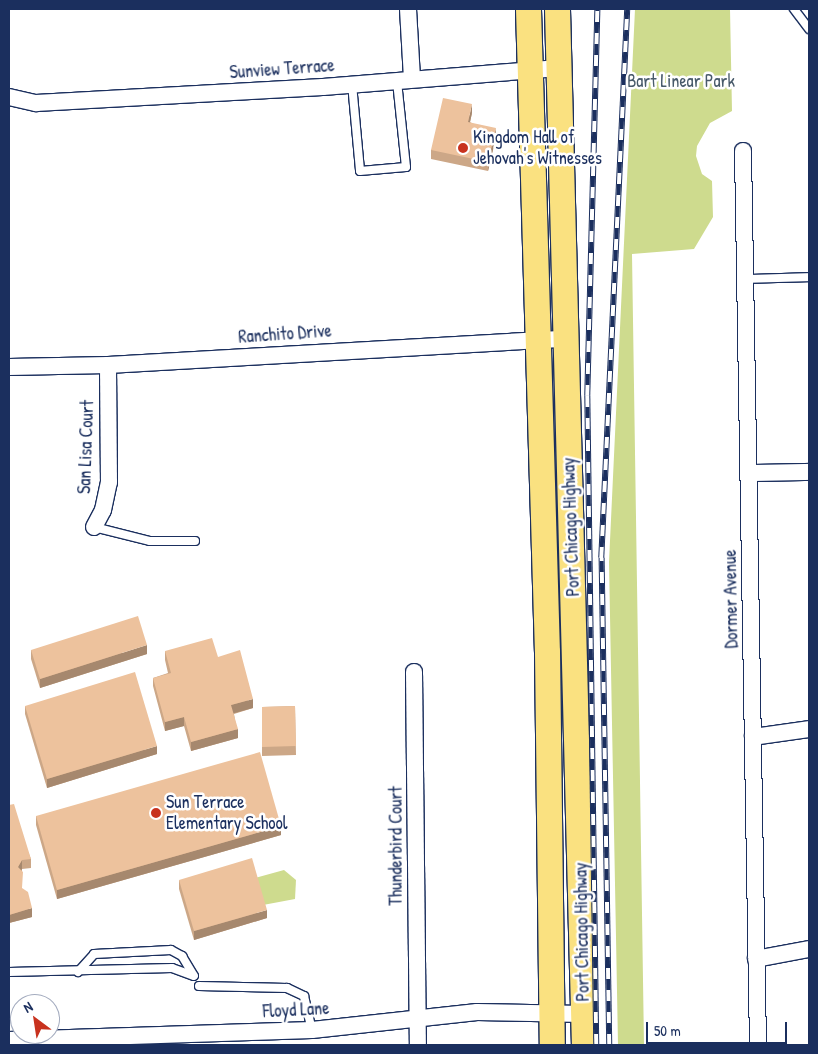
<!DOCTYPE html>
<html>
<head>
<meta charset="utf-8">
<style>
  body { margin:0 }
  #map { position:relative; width:818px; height:1054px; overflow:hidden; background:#fff; font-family:"Patrick Hand",sans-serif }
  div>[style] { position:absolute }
  .green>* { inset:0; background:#cedb8e }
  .roads { filter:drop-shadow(1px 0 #1b2f5e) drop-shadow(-1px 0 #1b2f5e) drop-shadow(0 1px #1b2f5e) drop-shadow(0 -1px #1b2f5e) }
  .service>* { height:8px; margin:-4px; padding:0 4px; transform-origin:4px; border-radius:4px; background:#fff }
  .minor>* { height:16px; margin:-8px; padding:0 8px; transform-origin:8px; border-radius:8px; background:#fff }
  .primary>* { height:25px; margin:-12.5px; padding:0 12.5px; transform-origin:12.5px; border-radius:12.5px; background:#fae180 }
  .rail>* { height:5.5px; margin-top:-2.75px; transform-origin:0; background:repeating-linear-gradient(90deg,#fff 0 11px,#1b2f5e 0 22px); box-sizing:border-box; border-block:1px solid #1b2f5e }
  .wall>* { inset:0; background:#cca787 }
  .shaded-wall>* { inset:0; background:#a6886e }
  .building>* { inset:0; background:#edc29d }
  .dots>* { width:14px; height:14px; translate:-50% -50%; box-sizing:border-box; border:2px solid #fff; border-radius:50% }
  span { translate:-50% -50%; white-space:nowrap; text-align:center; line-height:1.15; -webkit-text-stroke:5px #fff; paint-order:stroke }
  .street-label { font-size:18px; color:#1b2f5e }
  .park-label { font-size:18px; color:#485a6a }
  .poi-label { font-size:18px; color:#1b2f5e }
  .left { translate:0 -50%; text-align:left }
  .frame { position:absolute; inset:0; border:10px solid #1b2f5e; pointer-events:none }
  .north { position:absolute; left:10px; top:994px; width:50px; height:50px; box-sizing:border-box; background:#fff; border:1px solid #a4acbf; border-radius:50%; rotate:329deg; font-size:14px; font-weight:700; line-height:20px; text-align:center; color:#1b2f5e }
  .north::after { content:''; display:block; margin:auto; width:18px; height:22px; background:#c8321e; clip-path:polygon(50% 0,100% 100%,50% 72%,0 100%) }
  .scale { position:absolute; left:646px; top:1022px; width:141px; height:22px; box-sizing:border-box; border:2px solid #1b2f5e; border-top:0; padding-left:6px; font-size:15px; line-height:18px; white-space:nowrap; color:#1b2f5e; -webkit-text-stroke:4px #fff; paint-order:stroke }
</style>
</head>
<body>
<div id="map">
  <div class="green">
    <div style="clip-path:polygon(635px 9px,730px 9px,732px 111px,710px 123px,697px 146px,696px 156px,702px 174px,712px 181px,713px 217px,694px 249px,632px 254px,644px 1045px,618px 1045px,609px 562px)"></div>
    <div style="clip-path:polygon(284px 870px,296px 880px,295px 899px,263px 905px,255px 878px)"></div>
  </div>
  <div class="roads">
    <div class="service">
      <div style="left:794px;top:9px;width:25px;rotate:53deg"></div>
      <div style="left:352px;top:84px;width:87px;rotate:84.7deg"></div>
      <div style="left:360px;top:171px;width:46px;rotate:-5deg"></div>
      <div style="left:406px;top:167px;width:85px;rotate:-96deg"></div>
      <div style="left:746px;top:279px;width:63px;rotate:-1.8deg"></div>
      <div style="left:94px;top:527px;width:58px;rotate:14deg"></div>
      <div style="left:150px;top:541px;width:45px"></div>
      <div style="left:9px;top:972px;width:163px;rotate:-1.4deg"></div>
      <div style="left:172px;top:968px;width:23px;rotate:20deg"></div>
      <div style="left:78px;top:972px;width:24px;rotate:-48deg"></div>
      <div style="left:94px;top:954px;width:77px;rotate:-3deg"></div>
      <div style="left:171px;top:950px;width:13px;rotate:29deg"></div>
      <div style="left:182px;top:956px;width:23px;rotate:59deg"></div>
      <div style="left:199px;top:986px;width:88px;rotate:1.3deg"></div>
      <div style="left:287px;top:988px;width:19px;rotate:25deg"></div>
      <div style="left:304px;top:996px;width:35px;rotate:77deg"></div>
    </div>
    <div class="minor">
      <div style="left:408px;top:9px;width:70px;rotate:86.7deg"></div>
      <div style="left:9px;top:97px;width:28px;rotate:13deg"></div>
      <div style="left:36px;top:103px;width:287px;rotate:-3.2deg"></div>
      <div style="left:323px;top:87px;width:236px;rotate:-4.6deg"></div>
      <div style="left:743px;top:151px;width:894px;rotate:89.04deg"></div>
      <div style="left:9px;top:367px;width:99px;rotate:-1.2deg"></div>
      <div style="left:108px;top:365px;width:457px;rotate:-3.3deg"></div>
      <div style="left:749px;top:473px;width:60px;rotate:-1deg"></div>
      <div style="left:94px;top:527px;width:19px;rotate:-62deg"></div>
      <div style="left:103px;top:510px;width:29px;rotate:-78deg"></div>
      <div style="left:109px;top:482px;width:117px;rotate:-90.5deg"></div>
      <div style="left:414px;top:672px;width:373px;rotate:89.4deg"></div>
      <div style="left:753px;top:737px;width:57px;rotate:-8.1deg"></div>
      <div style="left:756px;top:959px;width:54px;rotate:-10.7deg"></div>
      <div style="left:9px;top:1040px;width:303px;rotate:-1.9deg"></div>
      <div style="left:312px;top:1030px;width:166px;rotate:-6.2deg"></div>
      <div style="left:477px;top:1012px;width:107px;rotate:1.1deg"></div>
    </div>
    <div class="primary">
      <div style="left:528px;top:9px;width:643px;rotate:88.31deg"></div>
      <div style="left:547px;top:652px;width:393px;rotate:89.3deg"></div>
      <div style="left:557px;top:9px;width:1036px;rotate:88.51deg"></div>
    </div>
  </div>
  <div class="rail">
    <div style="left:596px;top:1045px;width:649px;rotate:-90.79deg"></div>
    <div style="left:587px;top:396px;width:387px;rotate:-88.5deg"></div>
    <div style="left:609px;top:1045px;width:487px;rotate:-90.9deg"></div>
    <div style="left:601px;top:558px;width:550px;rotate:-87.29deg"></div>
  </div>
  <div class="wall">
    <div style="clip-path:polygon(472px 113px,470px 122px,496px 137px,488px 171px,431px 159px,431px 150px)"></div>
    <div style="clip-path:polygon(31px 650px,147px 654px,40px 688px,31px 659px)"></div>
    <div style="clip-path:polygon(165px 651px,218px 657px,253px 708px,234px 714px,238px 738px,191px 751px,184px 726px,165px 731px,153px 686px,153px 678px,168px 673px,165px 660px)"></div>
    <div style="clip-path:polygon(25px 706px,157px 754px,47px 788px,25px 714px)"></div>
    <div style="clip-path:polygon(295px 706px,296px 755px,262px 756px,262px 707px)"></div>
    <div style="clip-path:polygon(9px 805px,31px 859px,31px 868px,22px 869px,22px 889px,32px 917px,9px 923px)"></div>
    <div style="clip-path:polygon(36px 816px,281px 835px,57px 899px,36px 825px)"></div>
    <div style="clip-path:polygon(179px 880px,267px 918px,194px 940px,179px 889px)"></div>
  </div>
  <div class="shaded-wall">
    <div style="clip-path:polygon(472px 104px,472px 113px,468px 131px,468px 122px)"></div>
    <div style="clip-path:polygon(496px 128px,496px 137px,488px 171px,488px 162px)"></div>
    <div style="clip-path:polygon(147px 645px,147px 654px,40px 688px,40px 679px)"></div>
    <div style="clip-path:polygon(9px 686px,10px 686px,10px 695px,9px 695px)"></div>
    <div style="clip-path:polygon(253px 699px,253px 708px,231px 714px,231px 705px)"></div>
    <div style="clip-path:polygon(184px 717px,184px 726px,165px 731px,165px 722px)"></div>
    <div style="clip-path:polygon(238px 729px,238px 738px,191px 751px,191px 742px)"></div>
    <div style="clip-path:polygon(157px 746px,157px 754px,47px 788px,47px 779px)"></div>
    <div style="clip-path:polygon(281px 826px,281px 835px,57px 899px,57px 890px)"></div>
    <div style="clip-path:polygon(22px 860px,22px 869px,18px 876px,18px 867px)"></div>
    <div style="clip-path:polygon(32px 908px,32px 917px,9px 923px,9px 915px)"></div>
    <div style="clip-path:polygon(267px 910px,267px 918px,194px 940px,194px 931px)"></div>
  </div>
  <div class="building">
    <div style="clip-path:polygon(443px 98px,472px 104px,468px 122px,496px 128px,488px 162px,431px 150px)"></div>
    <div style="clip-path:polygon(138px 616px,147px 645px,40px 679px,31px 650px)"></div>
    <div style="clip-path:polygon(212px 638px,218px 657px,240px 650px,253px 699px,231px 705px,238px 729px,191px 742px,184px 717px,165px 722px,153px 678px,171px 673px,165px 651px)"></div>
    <div style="clip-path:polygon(135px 672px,157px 746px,47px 779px,25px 706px)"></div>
    <div style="clip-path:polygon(295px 706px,296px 746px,262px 747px,262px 707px)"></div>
    <div style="clip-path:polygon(260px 752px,281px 826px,57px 890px,36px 816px)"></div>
    <div style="clip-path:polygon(14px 804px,31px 859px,22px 860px,18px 867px,23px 872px,22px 888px,28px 892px,32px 908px,9px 915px,9px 805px)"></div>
    <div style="clip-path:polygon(252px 858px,267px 910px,194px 931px,179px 880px)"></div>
  </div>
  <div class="dots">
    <div style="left:463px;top:148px;background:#c8321e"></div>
    <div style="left:156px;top:813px;background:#c8321e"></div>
  </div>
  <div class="street-label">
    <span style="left:282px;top:69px;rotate:-4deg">Sunview Terrace</span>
    <span style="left:285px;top:334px;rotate:-4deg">Ranchito Drive</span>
    <span style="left:86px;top:447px;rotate:-88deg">San Lisa Court</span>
    <span style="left:571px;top:527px;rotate:-92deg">Port Chicago Highway</span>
    <span style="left:731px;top:599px;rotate:-91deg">Dormer Avenue</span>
    <span style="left:396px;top:846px;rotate:-90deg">Thunderbird Court</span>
    <span style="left:582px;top:932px;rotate:-91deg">Port Chicago Highway</span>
    <span style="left:296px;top:1010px;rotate:-3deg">Floyd Lane</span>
  </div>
  <div class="park-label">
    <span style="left:681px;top:81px">Bart Linear Park</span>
  </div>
  <div class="poi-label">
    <span class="left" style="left:473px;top:148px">Kingdom Hall of<br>Jehovah's Witnesses</span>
    <span class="left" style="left:166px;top:813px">Sun Terrace<br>Elementary School</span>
  </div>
  <div class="frame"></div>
  <div class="north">N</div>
  <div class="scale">50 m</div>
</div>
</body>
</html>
